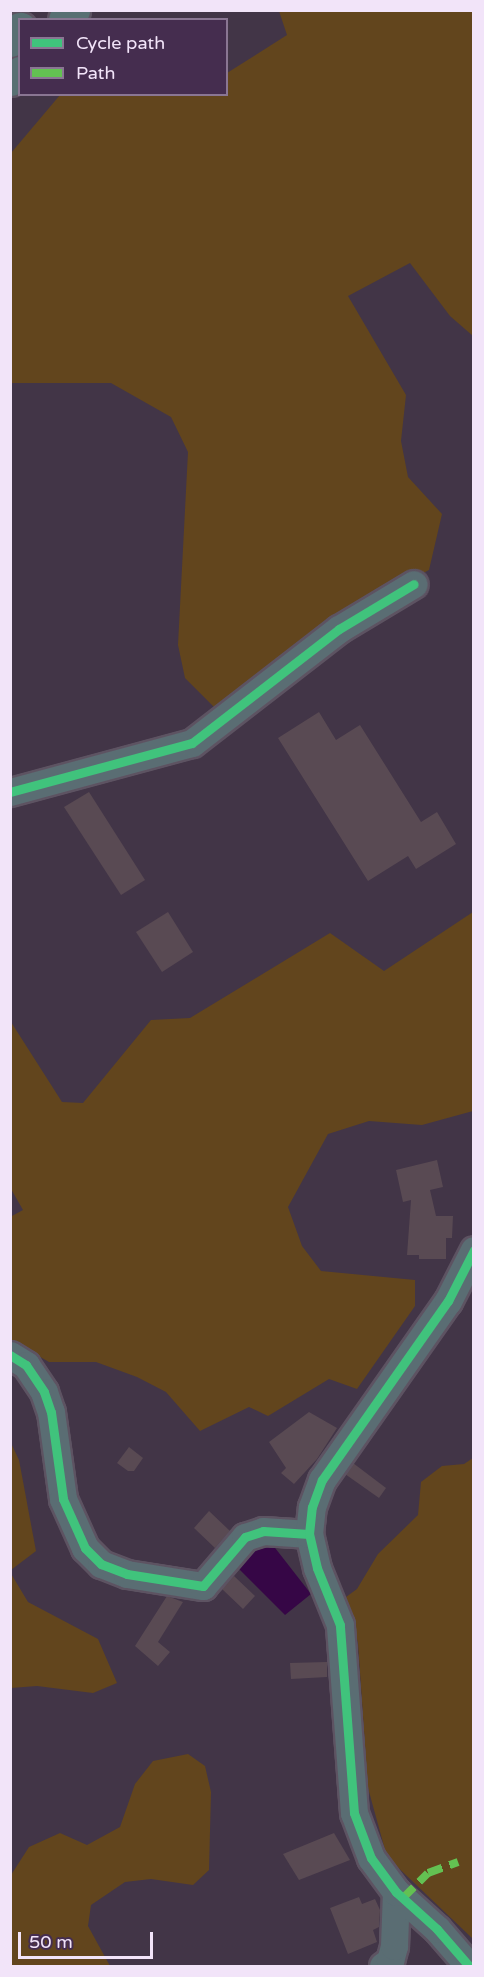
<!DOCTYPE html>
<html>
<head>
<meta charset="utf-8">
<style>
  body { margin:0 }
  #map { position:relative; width:484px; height:1977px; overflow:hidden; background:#423547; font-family:"Varela Round",sans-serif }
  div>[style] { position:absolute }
  .green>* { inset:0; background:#62451d }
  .water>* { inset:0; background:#360646 }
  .building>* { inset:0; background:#594a53 }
  .roads { filter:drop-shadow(2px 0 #5d5362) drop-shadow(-2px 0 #5d5362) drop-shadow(0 2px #5d5362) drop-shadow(0 -2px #5d5362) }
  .minor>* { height:27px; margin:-13.5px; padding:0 13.5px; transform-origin:13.5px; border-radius:13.5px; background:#5a6d73 }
  .major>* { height:33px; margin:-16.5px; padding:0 16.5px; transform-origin:16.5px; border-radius:16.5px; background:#587073 }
  .quiet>* { height:8px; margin-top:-4px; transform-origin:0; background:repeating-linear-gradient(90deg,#63c152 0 15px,transparent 0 23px) }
  .cycleway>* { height:9px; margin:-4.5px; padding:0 4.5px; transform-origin:4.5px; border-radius:4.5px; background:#40c37c }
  span { translate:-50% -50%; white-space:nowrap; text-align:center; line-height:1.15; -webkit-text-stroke:4.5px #452d4f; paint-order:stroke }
  .frame { position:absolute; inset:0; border:12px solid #f2e4f9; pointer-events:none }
  .legend { position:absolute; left:18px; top:18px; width:210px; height:78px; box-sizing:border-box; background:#452d4f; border:2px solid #8a7693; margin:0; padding:8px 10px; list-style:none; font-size:18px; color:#f2e4f9 }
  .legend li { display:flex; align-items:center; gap:12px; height:30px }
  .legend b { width:30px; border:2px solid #8a7693 }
  .scale { position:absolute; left:18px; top:1932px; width:135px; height:27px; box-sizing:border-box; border:3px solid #f2e4f9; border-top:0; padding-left:8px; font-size:18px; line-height:21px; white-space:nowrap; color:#f2e4f9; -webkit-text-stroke:4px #452d4f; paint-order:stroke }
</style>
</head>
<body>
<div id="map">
  <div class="green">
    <div style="clip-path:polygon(279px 11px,473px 11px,473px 336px,450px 316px,410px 263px,348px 296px,406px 395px,401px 441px,408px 477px,442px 514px,429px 570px,327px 624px,216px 709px,185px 678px,178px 645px,188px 452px,171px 417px,111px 383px,11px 383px,11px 153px,60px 95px,226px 94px,227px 73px,287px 35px)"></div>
    <div style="clip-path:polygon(473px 912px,473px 1111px,422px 1125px,369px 1121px,328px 1134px,288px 1207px,302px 1246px,321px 1271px,415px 1280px,415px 1306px,357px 1389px,329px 1379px,268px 1416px,249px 1407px,200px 1431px,166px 1392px,137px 1377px,96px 1362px,49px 1362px,11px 1340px,10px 1217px,23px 1210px,11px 1189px,11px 1022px,62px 1102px,83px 1103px,151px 1020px,190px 1018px,330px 933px,384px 971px)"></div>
    <div style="clip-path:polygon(10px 1441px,19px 1460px,36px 1551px,11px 1570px)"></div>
    <div style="clip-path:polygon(473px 1458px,473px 1939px,387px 1857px,368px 1788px,358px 1643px,346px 1597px,357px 1589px,378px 1554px,418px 1515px,421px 1482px,442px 1466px,464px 1464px)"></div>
    <div style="clip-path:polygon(10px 1572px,28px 1602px,98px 1639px,117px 1683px,93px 1693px,37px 1686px,11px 1688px)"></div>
    <div style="clip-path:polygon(188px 1754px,205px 1766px,211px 1792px,209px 1870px,193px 1885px,151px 1879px,125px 1882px,91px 1905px,88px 1926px,110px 1966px,11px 1966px,11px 1875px,29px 1847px,60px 1833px,87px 1845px,120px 1827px,135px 1784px,153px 1761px)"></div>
  </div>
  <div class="water">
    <div style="clip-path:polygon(259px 1544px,272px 1544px,311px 1594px,285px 1615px,235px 1565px)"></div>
  </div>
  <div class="building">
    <div style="clip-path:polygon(319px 712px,336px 740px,360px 725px,421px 822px,437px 812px,456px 844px,416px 869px,408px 856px,368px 881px,278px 738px)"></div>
    <div style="clip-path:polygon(89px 792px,145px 880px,121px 895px,64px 807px)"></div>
    <div style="clip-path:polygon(168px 912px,193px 952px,162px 972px,136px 932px)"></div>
    <div style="clip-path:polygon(437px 1160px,443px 1187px,430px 1190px,436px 1216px,453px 1216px,452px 1238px,446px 1238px,446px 1259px,419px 1259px,419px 1255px,407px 1255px,411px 1200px,403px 1202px,396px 1170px)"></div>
    <div style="clip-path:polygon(309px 1412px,337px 1428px,317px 1459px,294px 1484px,281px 1473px,286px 1468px,269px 1442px)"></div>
    <div style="clip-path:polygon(129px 1447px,143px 1458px,134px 1471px,128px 1471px,117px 1463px)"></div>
    <div style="clip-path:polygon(353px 1463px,386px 1488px,379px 1498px,345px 1474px)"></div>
    <div style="clip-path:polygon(209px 1511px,230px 1531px,215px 1548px,194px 1528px)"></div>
    <div style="clip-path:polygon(234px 1576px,255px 1596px,243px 1609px,222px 1589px)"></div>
    <div style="clip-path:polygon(167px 1596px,183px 1602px,158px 1642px,170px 1652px,158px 1666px,135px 1646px)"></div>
    <div style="clip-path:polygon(327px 1662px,327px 1677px,291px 1679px,290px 1663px)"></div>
    <div style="clip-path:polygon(334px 1833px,350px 1860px,299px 1880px,283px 1854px)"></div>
    <div style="clip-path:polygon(359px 1897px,362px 1904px,375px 1899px,380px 1910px,379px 1927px,373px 1930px,377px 1942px,348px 1954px,330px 1908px)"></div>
  </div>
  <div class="roads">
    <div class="minor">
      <div style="left:10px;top:792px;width:188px;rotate:-15.1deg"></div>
      <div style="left:192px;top:743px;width:186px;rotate:-37.8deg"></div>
      <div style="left:339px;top:629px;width:87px;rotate:-31deg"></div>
      <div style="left:10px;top:1355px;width:19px;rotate:32deg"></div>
      <div style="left:26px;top:1365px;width:32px;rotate:56deg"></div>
      <div style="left:44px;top:1392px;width:21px;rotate:71deg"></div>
      <div style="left:51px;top:1412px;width:88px;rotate:82.1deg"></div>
      <div style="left:63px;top:1499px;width:54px;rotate:65.8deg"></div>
      <div style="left:85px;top:1548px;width:23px;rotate:45deg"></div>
      <div style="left:101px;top:1564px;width:28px;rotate:21deg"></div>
      <div style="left:127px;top:1574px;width:77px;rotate:9deg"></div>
      <div style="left:203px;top:1586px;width:65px;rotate:-49.4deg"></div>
      <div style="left:245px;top:1537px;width:19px;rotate:-18deg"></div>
      <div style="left:263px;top:1531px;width:46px;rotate:3.7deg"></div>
      <div style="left:383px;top:1966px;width:9px;rotate:-36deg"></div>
      <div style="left:390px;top:1961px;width:16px;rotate:-75deg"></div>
      <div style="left:394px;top:1946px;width:54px;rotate:-87.9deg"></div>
      <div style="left:469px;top:1966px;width:49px;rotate:-130.9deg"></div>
      <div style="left:437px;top:1929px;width:55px;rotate:-137.9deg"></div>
      <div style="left:396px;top:1892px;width:42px;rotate:-126.3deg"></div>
      <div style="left:371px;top:1858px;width:48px;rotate:-110.7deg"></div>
      <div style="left:354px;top:1813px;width:189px;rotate:-94.3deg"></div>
      <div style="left:340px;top:1625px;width:61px;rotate:-112deg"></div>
      <div style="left:317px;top:1568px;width:35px;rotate:-103deg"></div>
      <div style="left:309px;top:1534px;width:27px;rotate:-84deg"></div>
      <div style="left:312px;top:1507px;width:29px;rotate:-70deg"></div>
      <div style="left:322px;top:1480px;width:219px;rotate:-54.9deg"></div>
      <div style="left:448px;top:1301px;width:57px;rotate:-63deg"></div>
    </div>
    <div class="major">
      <div style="left:65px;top:20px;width:13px;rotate:-51deg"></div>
      <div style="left:10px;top:40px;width:15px;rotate:-48deg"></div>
      <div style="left:10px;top:79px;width:12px;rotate:-31deg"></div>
    </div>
  </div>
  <div class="quiet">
    <div style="left:403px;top:1898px;width:35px;rotate:-45deg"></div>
    <div style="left:428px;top:1873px;width:32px;rotate:-20deg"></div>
  </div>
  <div class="cycleway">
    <div style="left:10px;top:792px;width:188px;rotate:-15.1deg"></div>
    <div style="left:192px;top:743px;width:186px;rotate:-37.8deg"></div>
    <div style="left:339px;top:629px;width:87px;rotate:-31deg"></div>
    <div style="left:10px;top:1355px;width:19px;rotate:32deg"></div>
    <div style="left:26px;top:1365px;width:32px;rotate:56deg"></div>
    <div style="left:44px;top:1392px;width:21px;rotate:71deg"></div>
    <div style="left:51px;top:1412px;width:88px;rotate:82.1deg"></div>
    <div style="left:63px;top:1499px;width:54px;rotate:65.8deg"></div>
    <div style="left:85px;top:1548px;width:23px;rotate:45deg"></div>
    <div style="left:101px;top:1564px;width:28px;rotate:21deg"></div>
    <div style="left:127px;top:1574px;width:77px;rotate:9deg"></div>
    <div style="left:203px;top:1586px;width:65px;rotate:-49.4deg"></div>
    <div style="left:245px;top:1537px;width:19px;rotate:-18deg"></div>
    <div style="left:263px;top:1531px;width:46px;rotate:3.7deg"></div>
    <div style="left:469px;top:1966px;width:49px;rotate:-130.9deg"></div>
    <div style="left:437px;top:1929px;width:55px;rotate:-137.9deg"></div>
    <div style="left:396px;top:1892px;width:42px;rotate:-126.3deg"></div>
    <div style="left:371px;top:1858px;width:48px;rotate:-110.7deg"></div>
    <div style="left:354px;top:1813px;width:189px;rotate:-94.3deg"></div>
    <div style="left:340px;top:1625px;width:61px;rotate:-112deg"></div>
    <div style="left:317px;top:1568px;width:35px;rotate:-103deg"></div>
    <div style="left:309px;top:1534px;width:27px;rotate:-84deg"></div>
    <div style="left:312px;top:1507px;width:29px;rotate:-70deg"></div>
    <div style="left:322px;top:1480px;width:219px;rotate:-54.9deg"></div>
    <div style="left:448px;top:1301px;width:57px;rotate:-63deg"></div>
  </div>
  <div class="frame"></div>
  <ul class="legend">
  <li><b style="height:8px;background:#40c37c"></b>Cycle path</li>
  <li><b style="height:8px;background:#63c152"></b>Path</li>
  </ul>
  <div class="scale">50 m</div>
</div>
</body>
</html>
